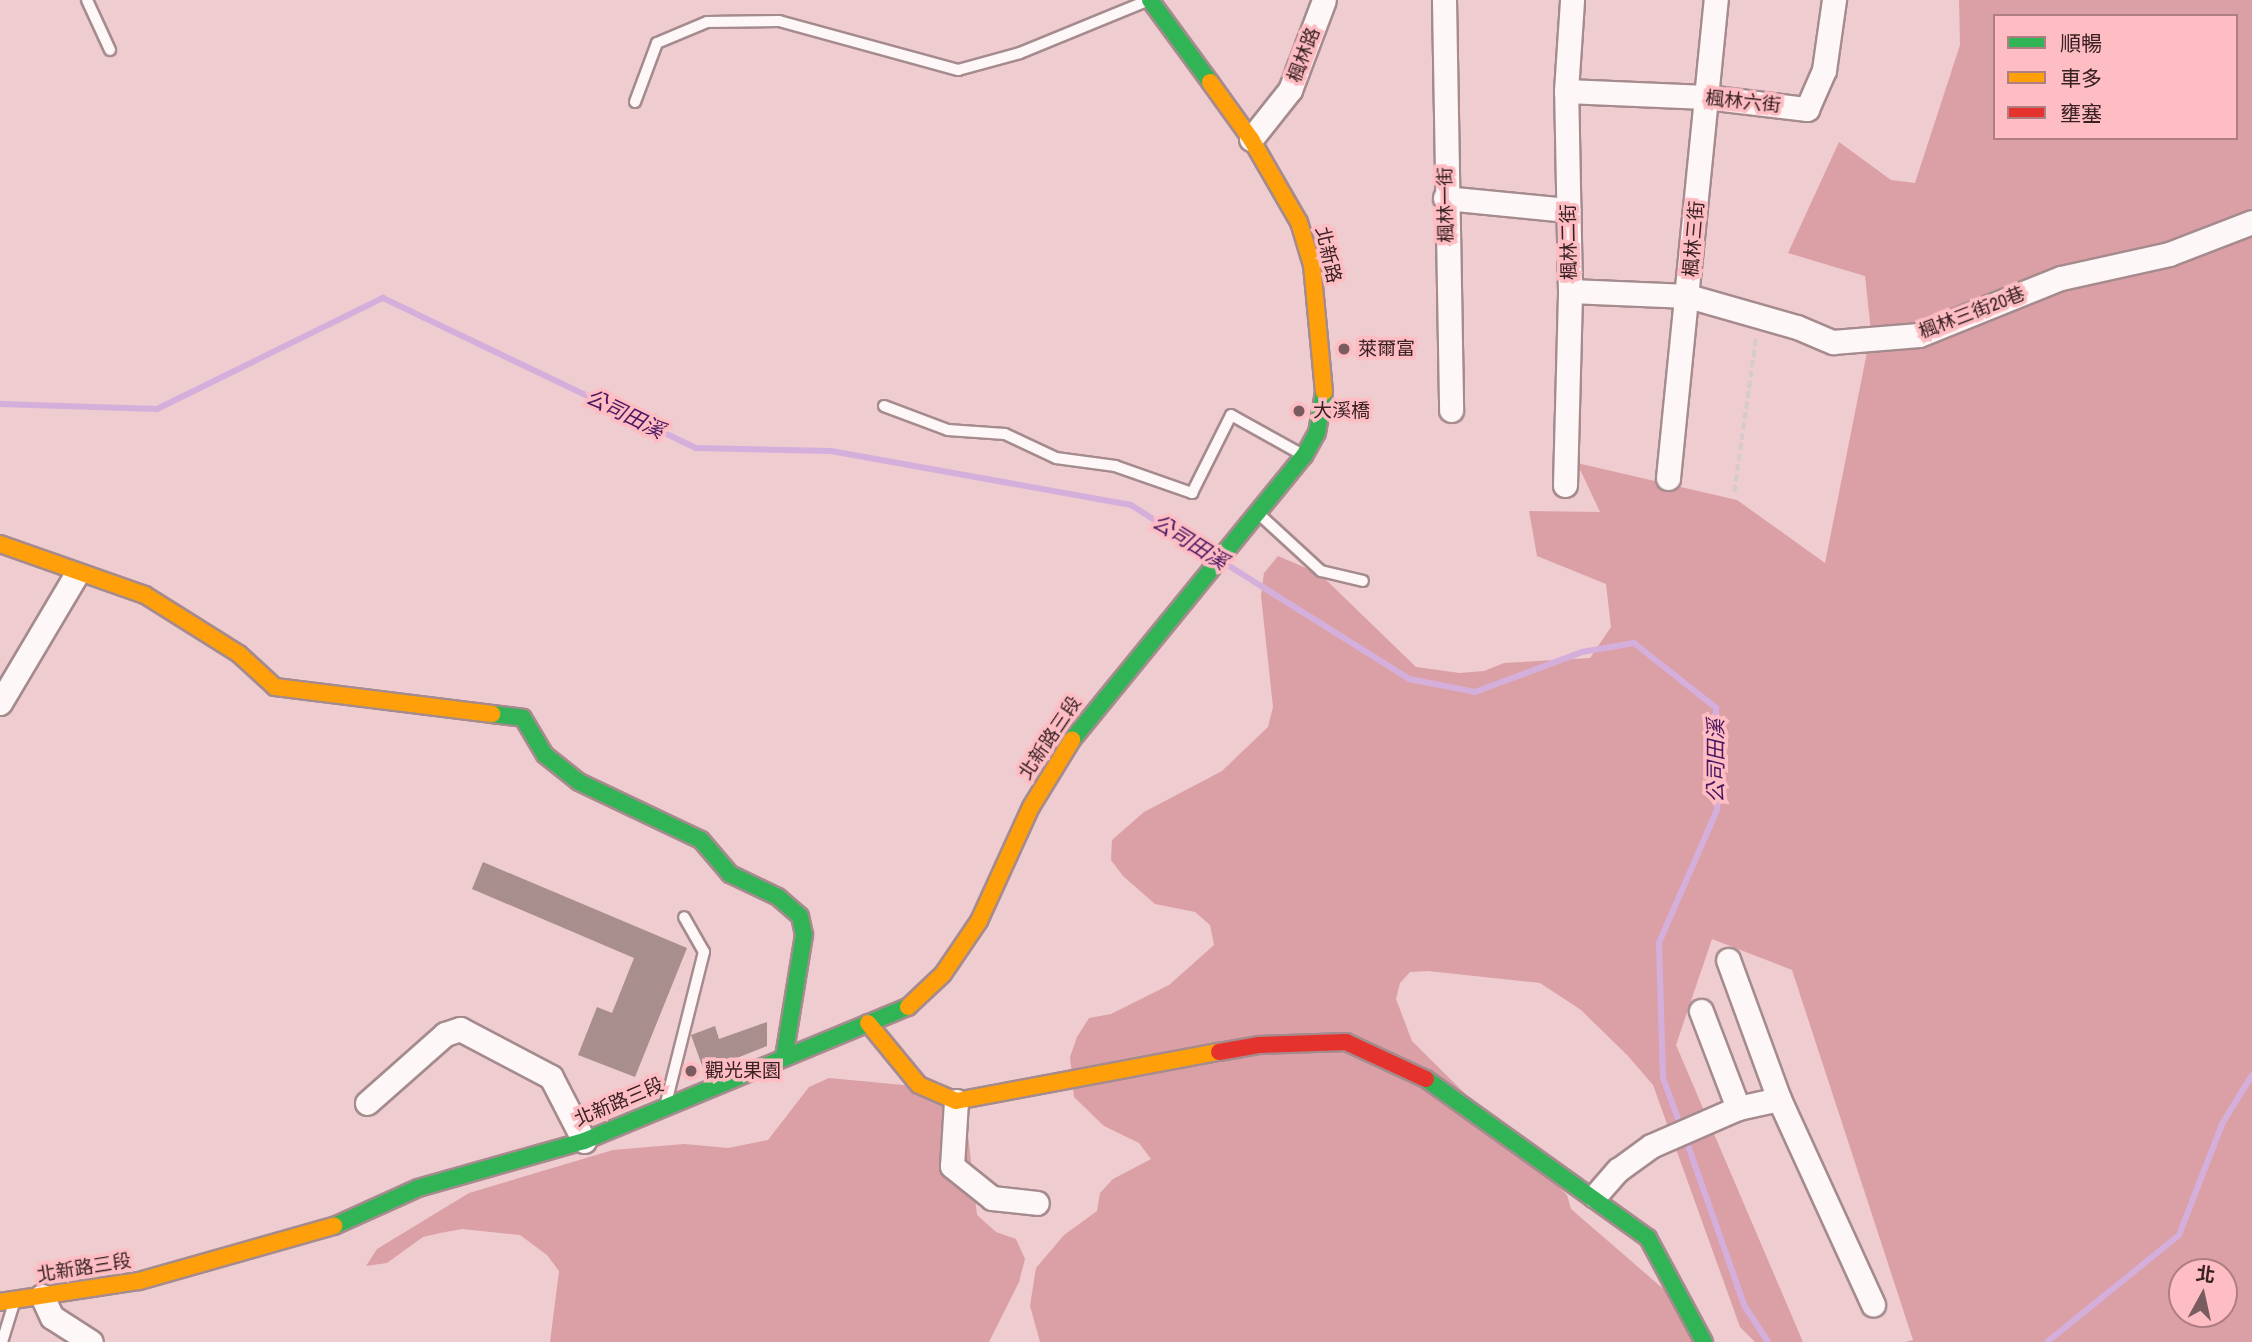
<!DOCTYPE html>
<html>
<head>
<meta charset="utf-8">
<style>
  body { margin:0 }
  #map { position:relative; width:2252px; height:1342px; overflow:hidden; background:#efcccf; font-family:"Archivo Narrow","Noto Sans TC",sans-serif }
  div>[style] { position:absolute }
  .forest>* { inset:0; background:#dba0a6 }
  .stream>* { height:6px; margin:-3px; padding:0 3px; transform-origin:3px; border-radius:3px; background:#d5afdc }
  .building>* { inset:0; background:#a98e8e }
  .path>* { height:3.5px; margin-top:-1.75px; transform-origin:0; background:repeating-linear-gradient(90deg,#d5cbcc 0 7px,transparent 0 10.5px) }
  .roads { filter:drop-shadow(2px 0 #a58b8e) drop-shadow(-2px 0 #a58b8e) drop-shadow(0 2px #a58b8e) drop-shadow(0 -2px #a58b8e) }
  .lane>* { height:10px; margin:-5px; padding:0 5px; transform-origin:5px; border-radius:5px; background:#fdf7f8 }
  .street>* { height:23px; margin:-11.5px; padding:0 11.5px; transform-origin:11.5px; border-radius:11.5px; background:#fdf7f8 }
  .fast>* { height:16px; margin:-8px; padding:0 8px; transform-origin:8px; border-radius:8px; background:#30b455 }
  .slow>* { height:16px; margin:-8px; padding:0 8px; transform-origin:8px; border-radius:8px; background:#ff9f0a }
  .jam>* { height:16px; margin:-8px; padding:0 8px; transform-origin:8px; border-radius:8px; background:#e5322d }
  .dots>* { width:19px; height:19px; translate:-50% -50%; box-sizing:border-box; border:4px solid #febdc3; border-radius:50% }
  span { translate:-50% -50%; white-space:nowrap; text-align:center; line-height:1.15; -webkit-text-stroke:7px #febdc3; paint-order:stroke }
  .street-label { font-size:19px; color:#382023 }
  .poi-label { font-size:19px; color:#382023 }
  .left { translate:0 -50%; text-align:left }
  .water-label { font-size:21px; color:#4a1761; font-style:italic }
  .legend { position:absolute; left:1993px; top:14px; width:245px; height:126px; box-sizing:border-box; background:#febdc3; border:2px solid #af7e83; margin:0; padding:9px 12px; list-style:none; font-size:21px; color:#382023 }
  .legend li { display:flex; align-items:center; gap:14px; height:35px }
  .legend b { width:35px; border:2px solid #af7e83 }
  .north { position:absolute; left:2168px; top:1258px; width:70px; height:70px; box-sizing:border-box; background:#febdc3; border:2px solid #af7e83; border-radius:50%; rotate:8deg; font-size:19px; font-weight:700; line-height:28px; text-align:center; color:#382023 }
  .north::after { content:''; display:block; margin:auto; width:24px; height:32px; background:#785c5f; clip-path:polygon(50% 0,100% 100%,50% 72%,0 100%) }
</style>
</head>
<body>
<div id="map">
  <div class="forest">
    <div style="clip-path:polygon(evenodd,1959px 0,2252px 0,2252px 1342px,1905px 1342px,1913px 1340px,1792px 970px,1712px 939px,1676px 1045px,1803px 1342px,1755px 1342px,1740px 1327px,1653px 1085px,1628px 1056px,1581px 1010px,1540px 983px,1428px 971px,1410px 972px,1400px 983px,1396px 999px,1412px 1041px,1567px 1195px,1571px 1209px,1667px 1292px,1703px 1342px,1040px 1342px,1030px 1306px,1036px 1268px,1064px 1235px,1097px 1211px,1100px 1193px,1113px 1179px,1151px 1159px,1139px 1143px,1104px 1126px,1074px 1097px,1070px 1057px,1077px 1037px,1089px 1018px,1111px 1014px,1169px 985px,1214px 945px,1210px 925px,1195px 912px,1155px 904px,1123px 876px,1111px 860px,1112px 840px,1144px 812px,1222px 771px,1268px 727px,1273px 707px,1261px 596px,1264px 573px,1278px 556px,1320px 574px,1416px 667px,1460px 673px,1484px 671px,1504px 663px,1590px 658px,1611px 627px,1606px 584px,1537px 556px,1529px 511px,1600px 512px,1577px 463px,1737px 500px,1825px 563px,1871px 332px,1865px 276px,1788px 253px,1839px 142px,1891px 180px,1915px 183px,1960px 45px,1959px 0,1995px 16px,2236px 16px,2236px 138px,1995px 138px,1995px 16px,1959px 0,2182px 1272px,2224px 1272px,2224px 1314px,2182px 1314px,2182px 1272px)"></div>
    <div style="clip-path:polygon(829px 1078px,914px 1086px,953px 1107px,967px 1126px,977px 1215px,996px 1232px,1016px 1239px,1025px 1259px,1019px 1282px,989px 1342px,550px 1342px,559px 1271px,547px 1255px,520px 1235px,462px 1229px,440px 1233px,423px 1237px,387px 1263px,366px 1266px,377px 1249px,469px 1193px,613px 1150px,684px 1144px,728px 1148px,768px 1140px,809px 1087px)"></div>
  </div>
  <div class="stream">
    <div style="left:0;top:404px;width:157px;rotate:1.8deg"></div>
    <div style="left:157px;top:409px;width:252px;rotate:-26.2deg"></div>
    <div style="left:383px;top:298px;width:347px;rotate:25.6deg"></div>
    <div style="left:696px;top:448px;width:135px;rotate:1.3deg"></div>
    <div style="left:831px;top:451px;width:305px;rotate:10.2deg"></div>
    <div style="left:1131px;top:505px;width:93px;rotate:32.3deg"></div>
    <div style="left:1226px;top:564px;width:216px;rotate:32.1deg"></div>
    <div style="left:1409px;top:679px;width:67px;rotate:11.1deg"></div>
    <div style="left:1475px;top:692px;width:114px;rotate:-20.5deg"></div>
    <div style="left:1582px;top:652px;width:53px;rotate:-9.8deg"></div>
    <div style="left:1634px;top:643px;width:105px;rotate:38.4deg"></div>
    <div style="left:1716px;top:708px;width:102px;rotate:89.4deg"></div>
    <div style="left:1717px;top:810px;width:145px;rotate:113.6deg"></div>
    <div style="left:1659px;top:943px;width:135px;rotate:88.3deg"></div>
    <div style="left:1663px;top:1078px;width:52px;rotate:69.8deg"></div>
    <div style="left:1685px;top:1137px;width:178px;rotate:70.6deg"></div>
    <div style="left:1744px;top:1305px;width:44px;rotate:57deg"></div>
    <div style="left:2047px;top:1342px;width:170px;rotate:-39deg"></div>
    <div style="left:2179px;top:1235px;width:119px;rotate:-68.8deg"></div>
    <div style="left:2222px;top:1124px;width:57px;rotate:-58.5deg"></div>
  </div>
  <div class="building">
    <div style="clip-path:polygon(483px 862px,687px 948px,635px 1077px,578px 1055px,597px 1007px,612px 1013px,634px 958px,472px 889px)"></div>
    <div style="clip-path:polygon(767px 1022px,767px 1046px,704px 1071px,691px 1035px,715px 1026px,719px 1039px)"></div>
  </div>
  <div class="path">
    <div style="left:1734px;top:492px;width:156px;rotate:-81.9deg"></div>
  </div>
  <div class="roads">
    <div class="lane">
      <div style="left:87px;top:0;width:55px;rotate:65.3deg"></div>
      <div style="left:635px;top:102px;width:63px;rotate:-69.6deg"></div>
      <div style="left:657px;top:43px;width:54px;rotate:-22.8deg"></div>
      <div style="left:707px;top:22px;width:72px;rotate:-0.8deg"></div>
      <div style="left:779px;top:21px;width:186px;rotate:15.3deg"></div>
      <div style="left:958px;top:70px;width:64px;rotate:-15.3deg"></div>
      <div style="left:1020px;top:53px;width:139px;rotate:-22.3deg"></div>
      <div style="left:884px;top:406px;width:68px;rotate:20.6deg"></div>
      <div style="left:948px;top:430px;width:57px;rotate:4deg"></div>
      <div style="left:1005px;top:434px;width:56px;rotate:25.2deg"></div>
      <div style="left:1056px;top:458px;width:60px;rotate:7.7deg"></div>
      <div style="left:1115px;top:466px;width:82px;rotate:19.3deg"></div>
      <div style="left:1192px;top:493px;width:87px;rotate:-63.4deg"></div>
      <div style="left:1231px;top:415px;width:80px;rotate:29.1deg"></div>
      <div style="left:1260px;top:515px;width:83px;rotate:42.6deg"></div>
      <div style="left:1321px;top:571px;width:43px;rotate:13.4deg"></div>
      <div style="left:666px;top:1103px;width:156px;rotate:-75.9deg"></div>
      <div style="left:704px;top:952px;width:40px;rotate:-119.7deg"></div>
      <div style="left:2px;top:1342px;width:41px;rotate:-72.9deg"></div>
    </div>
    <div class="street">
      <div style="left:1444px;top:0;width:410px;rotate:89deg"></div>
      <div style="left:1566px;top:91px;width:140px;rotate:2.5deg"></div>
      <div style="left:1706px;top:97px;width:102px;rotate:6.8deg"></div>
      <div style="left:1807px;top:109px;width:43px;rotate:-66.4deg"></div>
      <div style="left:1824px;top:70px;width:71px;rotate:-81.9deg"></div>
      <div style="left:1251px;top:139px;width:63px;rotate:-51.5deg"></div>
      <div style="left:1290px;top:90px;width:96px;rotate:-69.3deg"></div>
      <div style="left:1445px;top:198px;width:124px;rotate:5.6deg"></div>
      <div style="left:1570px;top:291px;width:118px;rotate:2.4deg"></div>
      <div style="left:1688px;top:296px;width:113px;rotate:15.9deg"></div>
      <div style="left:1797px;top:327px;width:39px;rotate:23deg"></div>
      <div style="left:1833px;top:342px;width:86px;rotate:-4.7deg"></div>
      <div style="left:1919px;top:335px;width:153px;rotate:-21.9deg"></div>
      <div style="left:2061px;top:278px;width:111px;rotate:-12.5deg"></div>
      <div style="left:2169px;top:254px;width:89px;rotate:-21.1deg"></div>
      <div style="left:1668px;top:478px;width:480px;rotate:-84.3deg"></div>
      <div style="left:1565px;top:485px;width:194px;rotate:-88.5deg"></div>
      <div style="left:1570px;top:291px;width:200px;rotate:-91.1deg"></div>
      <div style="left:1566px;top:91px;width:91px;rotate:-86.2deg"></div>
      <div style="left:0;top:703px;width:149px;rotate:-59.3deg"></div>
      <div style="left:1701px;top:1011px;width:104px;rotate:69.1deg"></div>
      <div style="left:1779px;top:1099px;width:226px;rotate:65.4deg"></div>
      <div style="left:956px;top:1101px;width:65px;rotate:93.5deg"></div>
      <div style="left:952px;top:1166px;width:51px;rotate:38.7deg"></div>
      <div style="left:992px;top:1198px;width:45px;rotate:6.3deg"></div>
      <div style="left:367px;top:1103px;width:104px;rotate:-41.5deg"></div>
      <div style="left:445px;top:1034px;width:16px;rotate:-18deg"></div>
      <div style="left:460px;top:1029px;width:103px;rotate:27.8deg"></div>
      <div style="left:551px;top:1077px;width:72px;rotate:62.7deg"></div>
      <div style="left:1595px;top:1196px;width:35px;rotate:-49deg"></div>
      <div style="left:1618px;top:1170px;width:41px;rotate:-36deg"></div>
      <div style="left:1651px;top:1146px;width:95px;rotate:-23.6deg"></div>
      <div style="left:1738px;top:1108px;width:42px;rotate:-12.4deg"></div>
      <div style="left:1779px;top:1099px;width:148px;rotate:-110.1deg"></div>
      <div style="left:42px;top:1296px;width:23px;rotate:65deg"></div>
      <div style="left:52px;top:1317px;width:46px;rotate:32.7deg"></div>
    </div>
    <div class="fast">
      <div style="left:1150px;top:0;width:102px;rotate:53.8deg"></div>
      <div style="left:492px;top:714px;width:31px;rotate:7deg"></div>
      <div style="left:523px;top:718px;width:43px;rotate:59.3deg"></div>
      <div style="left:545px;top:755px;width:43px;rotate:38.5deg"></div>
      <div style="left:579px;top:782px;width:135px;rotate:25.4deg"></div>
      <div style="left:701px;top:840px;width:45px;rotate:49.5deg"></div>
      <div style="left:730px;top:874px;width:53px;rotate:25.6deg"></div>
      <div style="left:778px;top:897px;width:29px;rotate:41deg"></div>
      <div style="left:800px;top:916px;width:19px;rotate:78deg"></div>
      <div style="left:804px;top:935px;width:124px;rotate:99.3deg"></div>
      <div style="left:1072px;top:740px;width:367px;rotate:-50.8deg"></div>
      <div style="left:1304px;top:456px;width:26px;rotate:-61deg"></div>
      <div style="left:1317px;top:433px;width:42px;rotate:-80.3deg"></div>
      <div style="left:1426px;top:1079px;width:273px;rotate:35.6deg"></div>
      <div style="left:1648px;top:1238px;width:118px;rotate:61.7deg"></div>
      <div style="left:334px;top:1226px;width:92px;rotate:-24.3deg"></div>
      <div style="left:418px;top:1188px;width:173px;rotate:-15.8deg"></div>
      <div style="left:584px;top:1141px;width:351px;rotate:-22.5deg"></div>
    </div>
    <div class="slow">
      <div style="left:1210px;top:82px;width:70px;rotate:54.3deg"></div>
      <div style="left:1251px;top:139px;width:96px;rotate:60deg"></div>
      <div style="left:1299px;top:222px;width:45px;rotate:73.2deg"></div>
      <div style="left:1312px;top:265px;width:128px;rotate:84.6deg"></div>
      <div style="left:0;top:544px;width:154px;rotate:19.4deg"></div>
      <div style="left:145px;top:595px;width:111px;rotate:32.1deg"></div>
      <div style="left:239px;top:654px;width:49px;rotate:42.5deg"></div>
      <div style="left:275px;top:687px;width:219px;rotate:7.1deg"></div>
      <div style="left:908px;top:1007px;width:48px;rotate:-43.3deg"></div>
      <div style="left:943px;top:974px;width:64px;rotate:-55.8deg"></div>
      <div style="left:979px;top:921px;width:125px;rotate:-65.5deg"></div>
      <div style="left:1031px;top:807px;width:79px;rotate:-58.5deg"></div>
      <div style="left:868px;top:1023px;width:80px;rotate:50.6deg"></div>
      <div style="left:919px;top:1085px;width:40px;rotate:23.4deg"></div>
      <div style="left:956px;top:1101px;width:268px;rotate:-10.6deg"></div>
      <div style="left:0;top:1302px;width:141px;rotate:-8.6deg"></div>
      <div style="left:139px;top:1281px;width:203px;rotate:-15.8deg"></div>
    </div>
    <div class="jam">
      <div style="left:1219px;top:1052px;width:40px;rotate:-10deg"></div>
      <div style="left:1258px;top:1045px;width:88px;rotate:-2deg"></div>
      <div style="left:1346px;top:1042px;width:88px;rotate:24.8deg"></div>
    </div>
  </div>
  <div class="dots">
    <div style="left:1344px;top:349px;background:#785c5f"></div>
    <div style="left:1299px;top:411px;background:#785c5f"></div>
    <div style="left:691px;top:1071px;background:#785c5f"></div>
  </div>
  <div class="street-label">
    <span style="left:1304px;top:55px;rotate:-69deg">楓林路</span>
    <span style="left:1743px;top:102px;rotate:6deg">楓林六街</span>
    <span style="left:1446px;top:205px;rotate:-91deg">楓林一街</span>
    <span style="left:1694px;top:239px;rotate:-85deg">楓林三街</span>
    <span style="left:1569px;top:242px;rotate:-91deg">楓林二街</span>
    <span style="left:1328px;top:255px;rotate:77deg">北新路</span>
    <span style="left:1972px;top:313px;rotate:-21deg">楓林三街20巷</span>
    <span style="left:1050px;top:738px;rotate:-56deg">北新路三段</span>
    <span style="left:619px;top:1102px;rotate:-23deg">北新路三段</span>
    <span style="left:84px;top:1268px;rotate:-9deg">北新路三段</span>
  </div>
  <div class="poi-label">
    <span class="left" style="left:1358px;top:349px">萊爾富</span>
    <span class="left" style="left:1313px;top:411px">大溪橋</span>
    <span class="left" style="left:705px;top:1071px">觀光果園</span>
  </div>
  <div class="water-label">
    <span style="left:625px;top:414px;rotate:26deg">公司田溪</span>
    <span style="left:1190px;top:542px;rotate:32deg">公司田溪</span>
    <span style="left:1716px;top:761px;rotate:-90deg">公司田溪</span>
  </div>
  <ul class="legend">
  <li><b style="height:9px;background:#30b455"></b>順暢</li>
  <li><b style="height:9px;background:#ff9f0a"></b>車多</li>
  <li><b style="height:9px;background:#e5322d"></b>壅塞</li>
  </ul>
  <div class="north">北</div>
</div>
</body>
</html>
